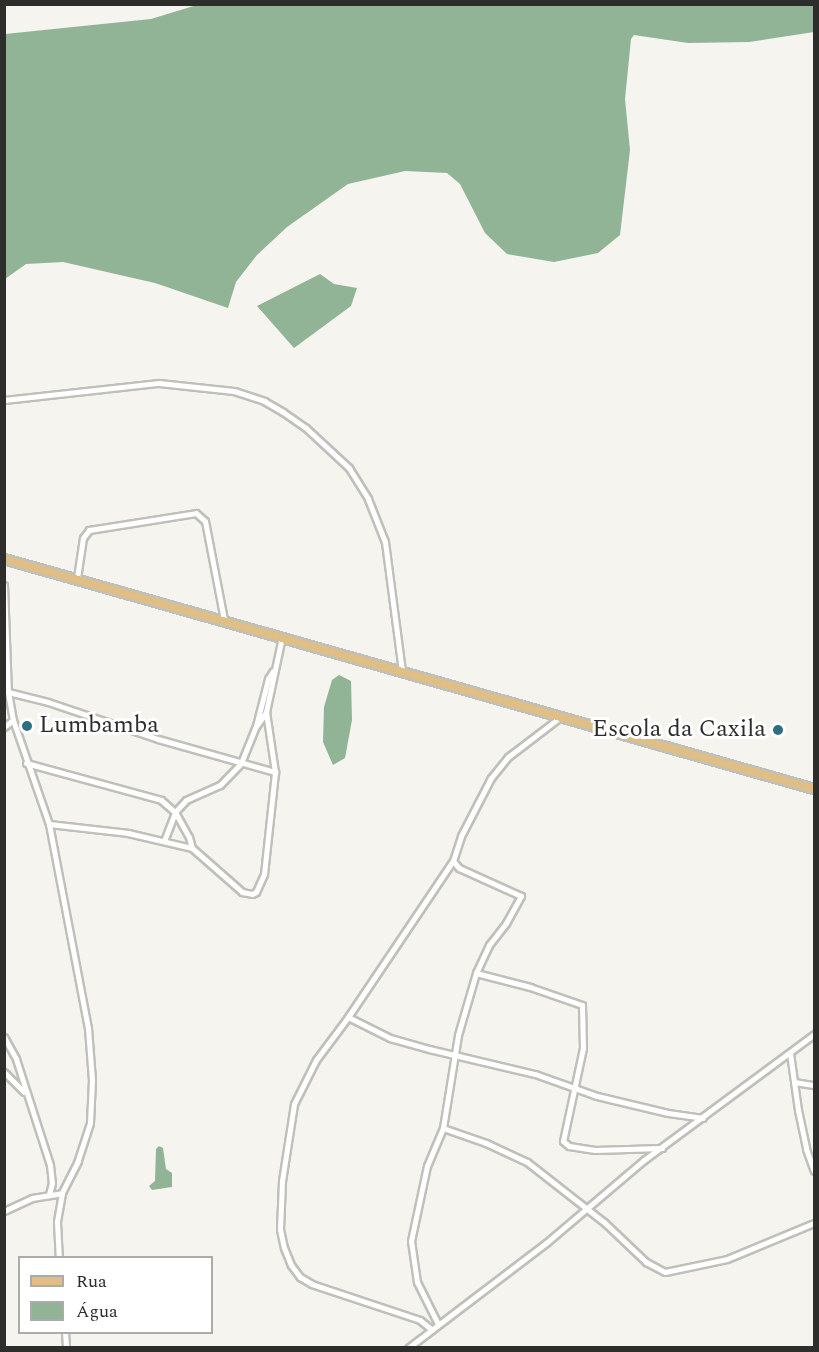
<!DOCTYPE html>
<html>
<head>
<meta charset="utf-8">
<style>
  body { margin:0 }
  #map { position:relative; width:819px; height:1352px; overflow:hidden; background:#f5f4ee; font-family:Spectral,serif }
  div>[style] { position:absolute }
  .water>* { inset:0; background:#91b497 }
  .roads { filter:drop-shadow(2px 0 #c0c0ba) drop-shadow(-2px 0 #c0c0ba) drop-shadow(0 2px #c0c0ba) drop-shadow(0 -2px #c0c0ba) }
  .minor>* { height:5px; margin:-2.5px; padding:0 2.5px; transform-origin:2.5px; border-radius:2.5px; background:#fff }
  .primary>* { height:8px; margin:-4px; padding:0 4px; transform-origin:4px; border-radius:4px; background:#dfbf86 }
  .dots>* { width:16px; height:16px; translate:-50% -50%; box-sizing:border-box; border:3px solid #fff; border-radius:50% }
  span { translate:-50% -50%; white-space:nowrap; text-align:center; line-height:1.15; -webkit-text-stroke:6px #fff; paint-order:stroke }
  .poi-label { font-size:24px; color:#2d2d2b }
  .left { translate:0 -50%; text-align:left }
  .right { translate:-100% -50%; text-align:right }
  .frame { position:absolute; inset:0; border:6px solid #2d2d2b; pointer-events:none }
  .legend { position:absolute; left:18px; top:1256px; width:195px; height:78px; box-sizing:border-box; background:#fff; border:2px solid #ababaa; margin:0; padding:8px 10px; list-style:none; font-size:18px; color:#2d2d2b }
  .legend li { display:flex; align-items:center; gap:12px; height:30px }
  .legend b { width:30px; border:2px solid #ababaa }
</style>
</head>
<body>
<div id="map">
  <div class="water">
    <div style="clip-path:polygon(197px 5px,814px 4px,814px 32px,749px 42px,688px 43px,634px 35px,631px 39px,625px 99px,630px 150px,620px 235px,598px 253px,554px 262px,507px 254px,485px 233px,460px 184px,447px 173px,405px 171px,348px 184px,287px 227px,257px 255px,236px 282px,228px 308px,155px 283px,63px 262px,26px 264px,5px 279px,5px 34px,151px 19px)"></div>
    <div style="clip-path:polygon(320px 274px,334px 284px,357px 288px,351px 306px,294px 348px,257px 306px)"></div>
    <div style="clip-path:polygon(339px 675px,351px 681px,352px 720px,345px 758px,333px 765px,323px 742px,324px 707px,332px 680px)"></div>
    <div style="clip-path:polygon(159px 1146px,163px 1148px,166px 1169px,172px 1173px,172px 1187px,152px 1190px,149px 1186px,155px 1181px,156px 1149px)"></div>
  </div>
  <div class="roads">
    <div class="minor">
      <div style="left:4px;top:400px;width:156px;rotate:-6.3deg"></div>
      <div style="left:159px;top:383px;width:75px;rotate:6.1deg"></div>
      <div style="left:234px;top:391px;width:32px;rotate:18deg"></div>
      <div style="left:264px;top:401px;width:22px;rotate:30deg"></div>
      <div style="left:283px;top:412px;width:28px;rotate:35deg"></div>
      <div style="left:306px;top:428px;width:59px;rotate:42.9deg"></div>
      <div style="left:349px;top:468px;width:36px;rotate:58deg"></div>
      <div style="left:368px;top:499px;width:46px;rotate:68.4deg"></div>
      <div style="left:385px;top:542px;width:131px;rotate:82.5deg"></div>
      <div style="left:77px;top:578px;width:40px;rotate:-81.5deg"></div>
      <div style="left:83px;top:538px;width:10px;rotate:-53deg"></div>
      <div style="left:89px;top:530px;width:108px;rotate:-9deg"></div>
      <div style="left:196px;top:513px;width:12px;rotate:42deg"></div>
      <div style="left:205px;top:521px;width:101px;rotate:79.1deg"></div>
      <div style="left:4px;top:585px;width:107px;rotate:87.9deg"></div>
      <div style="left:8px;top:692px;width:28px;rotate:80deg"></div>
      <div style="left:13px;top:720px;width:110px;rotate:70.9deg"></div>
      <div style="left:49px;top:824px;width:208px;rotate:79.2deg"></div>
      <div style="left:88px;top:1028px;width:52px;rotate:85.6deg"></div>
      <div style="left:92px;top:1080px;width:43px;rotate:92.7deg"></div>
      <div style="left:90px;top:1123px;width:40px;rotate:108deg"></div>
      <div style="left:78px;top:1161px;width:36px;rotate:117deg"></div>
      <div style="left:62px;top:1193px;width:29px;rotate:100deg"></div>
      <div style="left:57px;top:1222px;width:36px;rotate:87deg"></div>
      <div style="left:8px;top:692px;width:41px;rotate:14deg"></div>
      <div style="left:48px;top:702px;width:116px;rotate:18.6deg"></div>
      <div style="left:158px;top:739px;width:122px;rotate:15.8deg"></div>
      <div style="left:257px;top:725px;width:16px;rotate:-55deg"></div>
      <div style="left:266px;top:712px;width:77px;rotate:-78deg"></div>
      <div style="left:4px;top:727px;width:11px;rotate:-38deg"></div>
      <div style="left:26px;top:763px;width:140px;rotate:15.3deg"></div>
      <div style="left:161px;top:800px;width:18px;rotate:41deg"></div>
      <div style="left:175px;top:812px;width:29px;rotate:61deg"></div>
      <div style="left:189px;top:837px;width:11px;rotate:75deg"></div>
      <div style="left:49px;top:824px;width:80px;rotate:6.5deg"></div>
      <div style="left:128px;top:833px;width:66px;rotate:13.2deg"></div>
      <div style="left:192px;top:848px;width:67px;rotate:41.3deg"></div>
      <div style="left:242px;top:892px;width:10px;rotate:11deg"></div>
      <div style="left:252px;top:894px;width:4px;rotate:-27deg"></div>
      <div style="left:256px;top:892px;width:20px;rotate:-66deg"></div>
      <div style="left:264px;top:874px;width:103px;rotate:-83.8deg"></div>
      <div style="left:275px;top:772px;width:61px;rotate:-98.5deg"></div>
      <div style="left:164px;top:841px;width:31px;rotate:-69deg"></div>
      <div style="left:175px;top:812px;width:16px;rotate:-47deg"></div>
      <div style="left:186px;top:800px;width:37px;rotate:-24deg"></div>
      <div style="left:220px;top:785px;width:30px;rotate:-46deg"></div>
      <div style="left:241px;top:763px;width:40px;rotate:-68deg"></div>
      <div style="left:256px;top:726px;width:49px;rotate:-75.7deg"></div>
      <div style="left:268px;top:679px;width:9px;rotate:-58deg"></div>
      <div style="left:476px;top:973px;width:56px;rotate:14.5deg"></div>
      <div style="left:530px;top:987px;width:55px;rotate:19.1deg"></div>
      <div style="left:582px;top:1005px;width:43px;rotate:88.7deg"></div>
      <div style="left:583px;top:1048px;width:95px;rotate:102.1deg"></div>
      <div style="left:563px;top:1141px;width:8px;rotate:40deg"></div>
      <div style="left:569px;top:1146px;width:26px;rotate:9deg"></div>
      <div style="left:595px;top:1150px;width:67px;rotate:-1.7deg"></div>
      <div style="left:348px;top:1017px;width:47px;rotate:26.6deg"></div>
      <div style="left:390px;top:1038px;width:41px;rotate:15.8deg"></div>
      <div style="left:429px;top:1049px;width:109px;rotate:13.3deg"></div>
      <div style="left:535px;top:1074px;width:66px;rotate:19.5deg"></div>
      <div style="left:597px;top:1096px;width:73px;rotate:13.5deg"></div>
      <div style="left:668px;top:1113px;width:35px;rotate:8deg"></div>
      <div style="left:4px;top:1037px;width:25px;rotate:61deg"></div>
      <div style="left:16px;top:1059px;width:111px;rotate:72.2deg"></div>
      <div style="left:50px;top:1165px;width:18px;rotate:84deg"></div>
      <div style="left:52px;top:1183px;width:11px;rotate:105deg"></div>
      <div style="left:790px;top:1053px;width:58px;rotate:82deg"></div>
      <div style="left:798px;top:1110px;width:40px;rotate:78deg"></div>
      <div style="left:806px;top:1149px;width:23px;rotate:70deg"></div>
      <div style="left:4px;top:1072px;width:28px;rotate:45deg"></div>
      <div style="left:794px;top:1082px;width:20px;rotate:9deg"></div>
      <div style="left:443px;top:1128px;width:46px;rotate:19.2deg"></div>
      <div style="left:486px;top:1143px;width:45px;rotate:24.9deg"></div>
      <div style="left:527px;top:1162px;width:99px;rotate:38deg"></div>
      <div style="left:605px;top:1223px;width:57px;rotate:43.6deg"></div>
      <div style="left:646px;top:1262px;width:21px;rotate:28deg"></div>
      <div style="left:665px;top:1272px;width:63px;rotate:-11.8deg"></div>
      <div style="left:727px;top:1259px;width:94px;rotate:-22.5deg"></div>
      <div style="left:4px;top:1211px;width:31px;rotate:-25deg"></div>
      <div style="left:32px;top:1198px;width:30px;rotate:-9deg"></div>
      <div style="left:438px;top:1324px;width:47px;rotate:-116.6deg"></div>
      <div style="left:417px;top:1282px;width:41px;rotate:-98.3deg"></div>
      <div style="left:411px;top:1241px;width:77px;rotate:-78deg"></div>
      <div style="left:427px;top:1166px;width:41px;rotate:-67.2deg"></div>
      <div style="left:443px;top:1128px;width:94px;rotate:-80.8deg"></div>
      <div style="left:458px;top:1035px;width:65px;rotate:-73.8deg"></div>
      <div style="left:476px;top:973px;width:31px;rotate:-65deg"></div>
      <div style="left:489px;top:945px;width:28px;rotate:-52deg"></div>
      <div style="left:506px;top:923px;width:31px;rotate:-61deg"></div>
      <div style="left:521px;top:896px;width:68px;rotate:-155.7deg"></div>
      <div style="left:459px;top:868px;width:9px;rotate:-131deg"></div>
      <div style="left:431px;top:1329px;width:14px;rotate:-141deg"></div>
      <div style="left:420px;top:1320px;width:114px;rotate:-161.6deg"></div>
      <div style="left:312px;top:1284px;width:14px;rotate:-150deg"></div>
      <div style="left:300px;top:1277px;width:15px;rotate:-127deg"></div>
      <div style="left:291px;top:1265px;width:18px;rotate:-112deg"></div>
      <div style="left:284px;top:1248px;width:19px;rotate:-102deg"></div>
      <div style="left:280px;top:1229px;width:48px;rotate:-87.6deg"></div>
      <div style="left:282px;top:1181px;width:78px;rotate:-81.1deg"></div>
      <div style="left:294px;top:1104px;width:49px;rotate:-63.4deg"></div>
      <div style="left:316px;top:1060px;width:54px;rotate:-53.3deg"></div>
      <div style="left:348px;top:1017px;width:188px;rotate:-56.1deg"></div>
      <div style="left:453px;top:861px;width:26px;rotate:-72deg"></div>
      <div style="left:461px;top:836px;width:65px;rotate:-62.7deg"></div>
      <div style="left:491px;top:778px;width:27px;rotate:-51deg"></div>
      <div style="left:508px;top:757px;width:64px;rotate:-37.4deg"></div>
      <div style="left:65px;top:1332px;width:16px;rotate:86deg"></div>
      <div style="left:408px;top:1348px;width:173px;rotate:-37.3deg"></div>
      <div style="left:546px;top:1243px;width:128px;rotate:-40.3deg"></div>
      <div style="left:644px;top:1160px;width:212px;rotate:-36.5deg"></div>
    </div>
    <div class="primary">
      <div style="left:4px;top:559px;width:842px;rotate:15.85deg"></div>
    </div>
  </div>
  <div class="dots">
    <div style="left:27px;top:726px;background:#2e6e82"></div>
    <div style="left:778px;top:730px;background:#2e6e82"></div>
  </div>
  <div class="poi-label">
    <span class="left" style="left:39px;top:726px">Lumbamba</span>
    <span class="right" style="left:766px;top:730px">Escola da Caxila</span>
  </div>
  <div class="frame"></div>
  <ul class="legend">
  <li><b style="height:8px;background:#dfbf86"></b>Rua</li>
  <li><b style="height:16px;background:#91b497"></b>Água</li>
  </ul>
</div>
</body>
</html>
